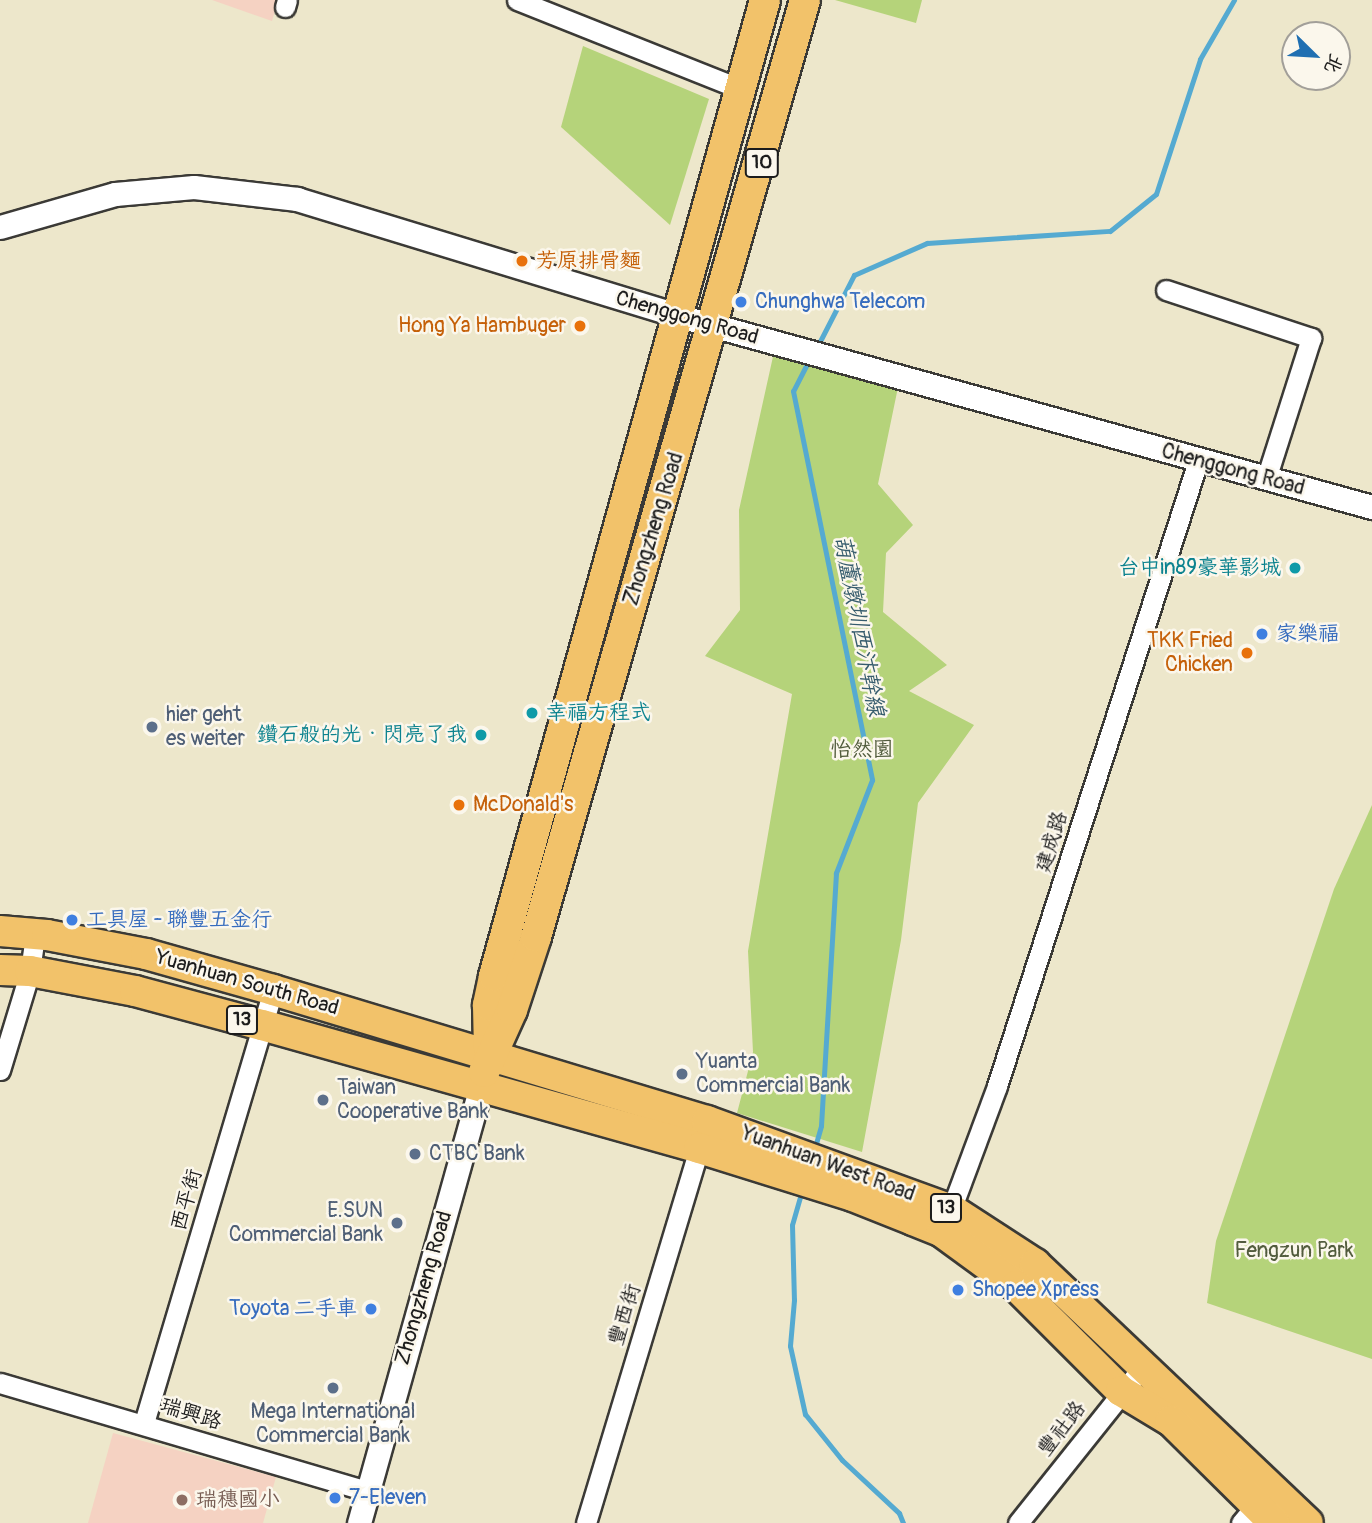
<!DOCTYPE html>
<html>
<head>
<meta charset="utf-8">
<style>
  body { margin:0 }
  #map { position:relative; width:1372px; height:1523px; overflow:hidden; background:#ede7cb; font-family:Pangolin,"LXGW WenKai TC",sans-serif }
  div>[style] { position:absolute }
  .built>* { inset:0; background:#f5d2c2 }
  .green>* { inset:0; background:#b5d37a }
  .stream>* { height:5px; margin:-2.5px; padding:0 2.5px; transform-origin:2.5px; border-radius:2.5px; background:#55aad1 }
  .roads { filter:drop-shadow(2px 0 #3b3a36) drop-shadow(-2px 0 #3b3a36) drop-shadow(0 2px #3b3a36) drop-shadow(0 -2px #3b3a36) }
  .minor>* { height:19px; margin:-9.5px; padding:0 9.5px; transform-origin:9.5px; border-radius:9.5px; background:#fff }
  .tertiary>* { height:23px; margin:-11.5px; padding:0 11.5px; transform-origin:11.5px; border-radius:11.5px; background:#fff }
  .primary>* { height:30px; margin:-15px; padding:0 15px; transform-origin:15px; border-radius:15px; background:#f2c26a }
  .dots>* { width:19px; height:19px; translate:-50% -50%; box-sizing:border-box; border:4px solid #fbf7ec; border-radius:50% }
  span { translate:-50% -50%; white-space:nowrap; text-align:center; line-height:1.15; -webkit-text-stroke:5px #fbf7ec; paint-order:stroke }
  .shield-label span { padding:2px 5px; background:#fbf7ec; border:2px solid; border-radius:5px; -webkit-text-stroke-width:0 }
  .shield-label { font-size:19px; color:#1c1c1c; font-weight:700 }
  .food-label { font-size:21px; color:#c56008 }
  .left { translate:0 -50%; text-align:left }
  .right { translate:-100% -50%; text-align:right }
  .shop-label { font-size:21px; color:#366cbe }
  .street-label { font-size:21px; color:#1c1c1c }
  .culture-label { font-size:21px; color:#0d838f }
  .service-label { font-size:21px; color:#4e5e75 }
  .park-label { font-size:21px; color:#525c3d }
  .education-label { font-size:21px; color:#785e54 }
  .water-label { font-size:23px; color:#365c6d; font-style:italic }
  .north { position:absolute; left:1281px; top:21px; width:70px; height:70px; box-sizing:border-box; background:#fbf7ec; border:2px solid #a29f99; border-radius:50%; rotate:114deg; font-size:19px; font-weight:700; line-height:28px; text-align:center; color:#1c1c1c }
  .north::after { content:''; display:block; margin:auto; width:24px; height:32px; background:#1f6fb2; clip-path:polygon(50% 0,100% 100%,50% 72%,0 100%) }
</style>
</head>
<body>
<div id="map">
  <div class="built">
    <div style="clip-path:polygon(212px 0,278px 0,272px 21px)"></div>
    <div style="clip-path:polygon(113px 1433px,276px 1477px,263px 1523px,88px 1523px)"></div>
  </div>
  <div class="green">
    <div style="clip-path:polygon(835px 0,922px 0,916px 23px)"></div>
    <div style="clip-path:polygon(583px 46px,709px 99px,670px 225px,561px 127px)"></div>
    <div style="clip-path:polygon(778px 334px,902px 368px,878px 484px,913px 525px,886px 553px,883px 612px,947px 665px,909px 691px,974px 725px,918px 803px,901px 940px,862px 1152px,737px 1113px,753px 1052px,748px 951px,792px 694px,705px 656px,740px 610px,739px 510px)"></div>
    <div style="clip-path:polygon(1372px 805px,1372px 1359px,1207px 1303px,1216px 1241px,1334px 889px)"></div>
  </div>
  <div class="stream">
    <div style="left:817px;top:347px;width:81px;rotate:-62.8deg"></div>
    <div style="left:854px;top:275px;width:80px;rotate:-23.7deg"></div>
    <div style="left:927px;top:243px;width:183px;rotate:-3.8deg"></div>
    <div style="left:1110px;top:231px;width:59px;rotate:-38.8deg"></div>
    <div style="left:1156px;top:194px;width:142px;rotate:-71.9deg"></div>
    <div style="left:1200px;top:59px;width:68px;rotate:-60deg"></div>
    <div style="left:810px;top:358px;width:37px;rotate:117deg"></div>
    <div style="left:793px;top:391px;width:397px;rotate:78.5deg"></div>
    <div style="left:872px;top:780px;width:100px;rotate:111.2deg"></div>
    <div style="left:836px;top:873px;width:253px;rotate:93.4deg"></div>
    <div style="left:821px;top:1126px;width:26px;rotate:106deg"></div>
    <div style="left:802px;top:1190px;width:36px;rotate:106deg"></div>
    <div style="left:792px;top:1225px;width:75px;rotate:88.5deg"></div>
    <div style="left:794px;top:1300px;width:46px;rotate:95deg"></div>
    <div style="left:790px;top:1346px;width:70px;rotate:77.6deg"></div>
    <div style="left:805px;top:1414px;width:59px;rotate:51.2deg"></div>
    <div style="left:842px;top:1460px;width:78px;rotate:42.9deg"></div>
    <div style="left:899px;top:1513px;width:11px;rotate:68deg"></div>
  </div>
  <div class="roads">
    <div class="minor">
      <div style="left:517px;top:0;width:241px;rotate:21.7deg"></div>
      <div style="left:285px;top:7px;width:7px;rotate:-74deg"></div>
      <div style="left:1166px;top:290px;width:153px;rotate:18.3deg"></div>
      <div style="left:1311px;top:338px;width:148px;rotate:107.7deg"></div>
      <div style="left:0;top:1070px;width:103px;rotate:-73.1deg"></div>
      <div style="left:30px;top:971px;width:37px;rotate:-82deg"></div>
      <div style="left:948px;top:1218px;width:141px;rotate:-69.6deg"></div>
      <div style="left:997px;top:1086px;width:657px;rotate:-72.17deg"></div>
      <div style="left:0;top:1383px;width:384px;rotate:16.4deg"></div>
      <div style="left:144px;top:1423px;width:452px;rotate:-73.4deg"></div>
      <div style="left:586px;top:1523px;width:402px;rotate:-73.2deg"></div>
      <div style="left:1018px;top:1523px;width:202px;rotate:-51.4deg"></div>
      <div style="left:1241px;top:1523px;width:34px;rotate:-50deg"></div>
    </div>
    <div class="tertiary">
      <div style="left:0;top:227px;width:120px;rotate:-16deg"></div>
      <div style="left:115px;top:194px;width:79px;rotate:-5.1deg"></div>
      <div style="left:194px;top:187px;width:104px;rotate:6.6deg"></div>
      <div style="left:297px;top:199px;width:400px;rotate:17deg"></div>
      <div style="left:679px;top:316px;width:719px;rotate:15.41deg"></div>
      <div style="left:359px;top:1523px;width:451px;rotate:-74.4deg"></div>
    </div>
    <div class="primary">
      <div style="left:0;top:931px;width:47px;rotate:4.9deg"></div>
      <div style="left:47px;top:935px;width:101px;rotate:10.9deg"></div>
      <div style="left:146px;top:954px;width:132px;rotate:15.8deg"></div>
      <div style="left:273px;top:990px;width:453px;rotate:16.8deg"></div>
      <div style="left:707px;top:1121px;width:261px;rotate:20deg"></div>
      <div style="left:952px;top:1210px;width:99px;rotate:33deg"></div>
      <div style="left:1035px;top:1264px;width:376px;rotate:43.5deg"></div>
      <div style="left:0;top:970px;width:30px;rotate:2deg"></div>
      <div style="left:30px;top:971px;width:107px;rotate:10.8deg"></div>
      <div style="left:135px;top:991px;width:131px;rotate:15deg"></div>
      <div style="left:262px;top:1025px;width:454px;rotate:15.7deg"></div>
      <div style="left:699px;top:1148px;width:161px;rotate:17.3deg"></div>
      <div style="left:853px;top:1196px;width:65px;rotate:21.8deg"></div>
      <div style="left:913px;top:1220px;width:31px;rotate:22deg"></div>
      <div style="left:942px;top:1232px;width:92px;rotate:36.1deg"></div>
      <div style="left:1016px;top:1286px;width:148px;rotate:45deg"></div>
      <div style="left:1121px;top:1391px;width:58px;rotate:31deg"></div>
      <div style="left:1171px;top:1421px;width:145px;rotate:44.7deg"></div>
      <div style="left:489px;top:1050px;width:45px;rotate:-91.3deg"></div>
      <div style="left:488px;top:1005px;width:30px;rotate:-78deg"></div>
      <div style="left:494px;top:976px;width:1013px;rotate:-74.48deg"></div>
      <div style="left:484px;top:1072px;width:68px;rotate:-65.7deg"></div>
      <div style="left:512px;top:1010px;width:77px;rotate:-71.8deg"></div>
      <div style="left:536px;top:937px;width:975px;rotate:-73.98deg"></div>
    </div>
  </div>
  <div class="dots">
    <div style="left:522px;top:261px;background:#e8710a"></div>
    <div style="left:741px;top:302px;background:#3f7fe0"></div>
    <div style="left:580px;top:326px;background:#e8710a"></div>
    <div style="left:1295px;top:568px;background:#0f9aa8"></div>
    <div style="left:1262px;top:634px;background:#3f7fe0"></div>
    <div style="left:1247px;top:653px;background:#e8710a"></div>
    <div style="left:532px;top:713px;background:#0f9aa8"></div>
    <div style="left:152px;top:727px;background:#5c6f8a"></div>
    <div style="left:481px;top:735px;background:#0f9aa8"></div>
    <div style="left:459px;top:805px;background:#e8710a"></div>
    <div style="left:72px;top:920px;background:#3f7fe0"></div>
    <div style="left:682px;top:1074px;background:#5c6f8a"></div>
    <div style="left:323px;top:1100px;background:#5c6f8a"></div>
    <div style="left:415px;top:1154px;background:#5c6f8a"></div>
    <div style="left:397px;top:1223px;background:#5c6f8a"></div>
    <div style="left:958px;top:1290px;background:#3f7fe0"></div>
    <div style="left:371px;top:1309px;background:#3f7fe0"></div>
    <div style="left:333px;top:1388px;background:#5c6f8a"></div>
    <div style="left:335px;top:1498px;background:#3f7fe0"></div>
    <div style="left:182px;top:1500px;background:#8d6e63"></div>
  </div>
  <div class="shield-label">
    <span style="left:762px;top:163px">10</span>
    <span style="left:242px;top:1020px">13</span>
    <span style="left:946px;top:1208px">13</span>
  </div>
  <div class="food-label">
    <span class="left" style="left:536px;top:261px">芳原排骨麵</span>
    <span class="right" style="left:566px;top:326px">Hong Ya Hambuger</span>
    <span class="right" style="left:1233px;top:653px">TKK Fried<br>Chicken</span>
    <span class="left" style="left:473px;top:805px">McDonald's</span>
  </div>
  <div class="shop-label">
    <span class="left" style="left:755px;top:302px">Chunghwa Telecom</span>
    <span class="left" style="left:1276px;top:634px">家樂福</span>
    <span class="left" style="left:86px;top:920px">工具屋 - 聯豐五金行</span>
    <span class="left" style="left:972px;top:1290px">Shopee Xpress</span>
    <span class="right" style="left:357px;top:1309px">Toyota 二手車</span>
    <span class="left" style="left:349px;top:1498px">7-Eleven</span>
  </div>
  <div class="street-label">
    <span style="left:687px;top:318px;rotate:16deg">Chenggong Road</span>
    <span style="left:1233px;top:470px;rotate:15deg">Chenggong Road</span>
    <span style="left:654px;top:529px;rotate:-73deg">Zhongzheng Road</span>
    <span style="left:1052px;top:842px;rotate:-73deg">建成路</span>
    <span style="left:247px;top:983px;rotate:16deg">Yuanhuan South Road</span>
    <span style="left:828px;top:1164px;rotate:20deg">Yuanhuan West Road</span>
    <span style="left:187px;top:1200px;rotate:-74deg">西平街</span>
    <span style="left:424px;top:1288px;rotate:-74deg">Zhongzheng Road</span>
    <span style="left:625px;top:1315px;rotate:-73deg">豐西街</span>
    <span style="left:191px;top:1414px;rotate:17deg">瑞興路</span>
    <span style="left:1062px;top:1429px;rotate:-52deg">豐社路</span>
  </div>
  <div class="culture-label">
    <span class="right" style="left:1281px;top:568px">台中in89豪華影城</span>
    <span class="left" style="left:546px;top:713px">幸福方程式</span>
    <span class="right" style="left:467px;top:735px">鑽石般的光‧閃亮了我</span>
  </div>
  <div class="service-label">
    <span class="left" style="left:166px;top:727px">hier geht<br>es weiter</span>
    <span class="left" style="left:696px;top:1074px">Yuanta<br>Commercial Bank</span>
    <span class="left" style="left:337px;top:1100px">Taiwan<br>Cooperative Bank</span>
    <span class="left" style="left:429px;top:1154px">CTBC Bank</span>
    <span class="right" style="left:383px;top:1223px">E.SUN<br>Commercial Bank</span>
    <span style="left:333px;top:1424px">Mega International<br>Commercial Bank</span>
  </div>
  <div class="park-label">
    <span style="left:862px;top:750px">怡然園</span>
    <span style="left:1294px;top:1251px">Fengzun Park</span>
  </div>
  <div class="education-label">
    <span class="left" style="left:196px;top:1500px">瑞穗國小</span>
  </div>
  <div class="water-label">
    <span style="left:859px;top:626px;rotate:79deg">葫蘆燉圳西汴幹線</span>
  </div>
  <div class="north">北</div>
</div>
</body>
</html>
